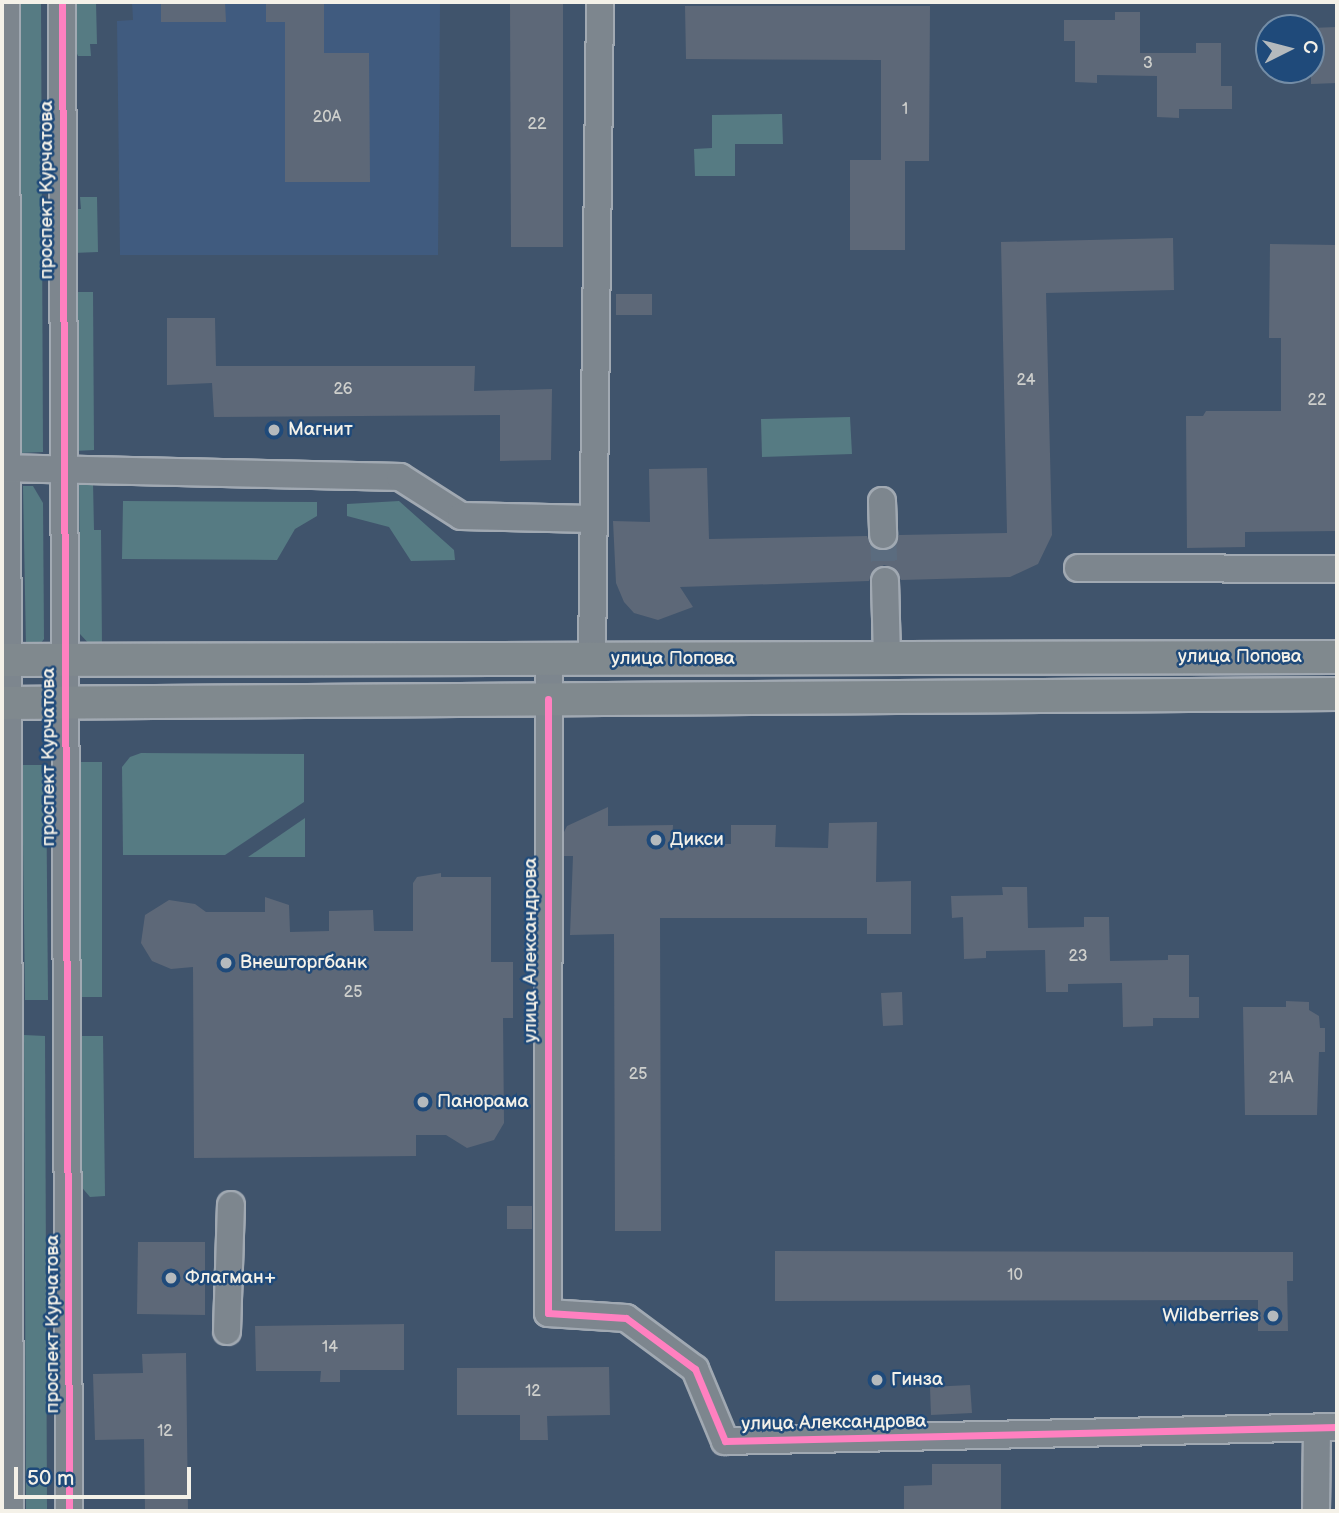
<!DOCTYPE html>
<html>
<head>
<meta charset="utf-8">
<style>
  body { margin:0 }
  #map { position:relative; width:1339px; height:1513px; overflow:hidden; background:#40546c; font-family:"Balsamiq Sans",sans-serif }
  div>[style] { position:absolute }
  .built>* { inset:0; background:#405b7f }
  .green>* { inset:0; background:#567b83 }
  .building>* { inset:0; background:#5d6878 }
  .minor-tunnel>* { height:26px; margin-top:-13px; transform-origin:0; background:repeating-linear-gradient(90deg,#5b6c7f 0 26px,transparent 0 39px) }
  .roads { filter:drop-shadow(2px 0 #a1a9b2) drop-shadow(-2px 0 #a1a9b2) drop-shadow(0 2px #a1a9b2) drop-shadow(0 -2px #a1a9b2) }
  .minor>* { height:26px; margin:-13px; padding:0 13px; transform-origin:13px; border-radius:13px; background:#7d868e }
  .major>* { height:32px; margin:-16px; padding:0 16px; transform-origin:16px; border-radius:16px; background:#80898e }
  .cycleway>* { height:7px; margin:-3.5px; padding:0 3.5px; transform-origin:3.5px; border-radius:3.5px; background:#ff80c0 }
  .dots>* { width:19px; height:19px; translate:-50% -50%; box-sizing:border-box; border:4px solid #1f4a7a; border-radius:50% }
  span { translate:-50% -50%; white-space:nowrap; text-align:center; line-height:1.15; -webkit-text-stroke:5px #1f4a7a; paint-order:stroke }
  .number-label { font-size:16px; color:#cecfcc }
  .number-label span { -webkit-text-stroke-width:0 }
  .street-label { font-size:19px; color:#f4f1e8 }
  .poi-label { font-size:19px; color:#f4f1e8 }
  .left { translate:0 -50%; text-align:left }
  .right { translate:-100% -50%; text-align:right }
  .frame { position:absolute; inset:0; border:4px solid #f4f1e8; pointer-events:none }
  .north { position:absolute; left:1255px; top:14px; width:70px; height:70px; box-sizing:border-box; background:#1f4a7a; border:2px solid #748da6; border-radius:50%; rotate:84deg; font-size:19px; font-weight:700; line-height:28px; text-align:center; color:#f4f1e8 }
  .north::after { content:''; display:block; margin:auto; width:24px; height:32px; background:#b5babd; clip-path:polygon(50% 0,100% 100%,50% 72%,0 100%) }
  .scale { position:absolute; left:14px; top:1467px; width:177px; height:32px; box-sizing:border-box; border:4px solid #f4f1e8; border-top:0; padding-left:9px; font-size:21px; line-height:24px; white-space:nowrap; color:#f4f1e8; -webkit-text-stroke:5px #1f4a7a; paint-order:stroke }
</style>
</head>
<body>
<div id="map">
  <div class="built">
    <div style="clip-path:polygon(132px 2px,440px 2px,438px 255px,120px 255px,117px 21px,133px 20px)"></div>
  </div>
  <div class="green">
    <div style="clip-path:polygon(18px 2px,41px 2px,43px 452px,20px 453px)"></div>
    <div style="clip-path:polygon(73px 2px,96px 2px,97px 44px,90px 44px,91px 56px,78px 56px,74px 47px)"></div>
    <div style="clip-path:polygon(782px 114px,783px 144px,735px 144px,735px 176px,695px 176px,694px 149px,712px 148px,712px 115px)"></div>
    <div style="clip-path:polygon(80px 197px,97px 197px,98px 252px,73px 253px,73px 209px,81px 209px)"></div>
    <div style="clip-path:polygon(74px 292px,93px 292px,94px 450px,75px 451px)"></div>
    <div style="clip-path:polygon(850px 417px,852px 454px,762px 457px,761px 419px)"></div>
    <div style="clip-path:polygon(79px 482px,93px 482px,94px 530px,101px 530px,102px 646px,91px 646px,80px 634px)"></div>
    <div style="clip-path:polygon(23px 486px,33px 486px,43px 503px,44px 639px,38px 647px,26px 647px)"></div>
    <div style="clip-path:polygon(123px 501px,317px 502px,317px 516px,295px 529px,277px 560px,122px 559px)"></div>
    <div style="clip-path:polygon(399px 501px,454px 550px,455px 560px,411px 561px,389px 527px,347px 516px,347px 504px)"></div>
    <div style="clip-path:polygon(141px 753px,304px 754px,304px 802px,225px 855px,123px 855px,122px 767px,130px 757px)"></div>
    <div style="clip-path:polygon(76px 762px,102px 762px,102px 997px,76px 997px)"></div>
    <div style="clip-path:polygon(22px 765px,46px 765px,48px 1000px,25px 1000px)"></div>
    <div style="clip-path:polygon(305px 818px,305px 857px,248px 857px)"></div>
    <div style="clip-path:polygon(24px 1035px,45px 1036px,47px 1511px,26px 1511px)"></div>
    <div style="clip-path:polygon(78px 1036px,103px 1036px,105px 1196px,90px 1197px,79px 1184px)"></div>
  </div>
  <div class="building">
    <div style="clip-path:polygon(161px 2px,225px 2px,226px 22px,161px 22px)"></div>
    <div style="clip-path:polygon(266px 2px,324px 2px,324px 53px,369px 53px,370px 182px,285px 182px,285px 22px,266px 22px)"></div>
    <div style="clip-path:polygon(510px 2px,563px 2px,563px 247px,511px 247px)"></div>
    <div style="clip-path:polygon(685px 6px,930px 6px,929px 161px,905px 161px,905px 250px,850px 250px,850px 160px,881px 160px,881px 60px,686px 59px)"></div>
    <div style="clip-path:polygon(1115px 12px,1140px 12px,1140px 53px,1196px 53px,1196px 43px,1221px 43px,1221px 86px,1232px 86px,1232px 109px,1179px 109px,1179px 118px,1157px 117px,1157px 76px,1097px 75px,1097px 83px,1075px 82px,1075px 41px,1064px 41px,1064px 20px,1115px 20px)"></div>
    <div style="clip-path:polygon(1337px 27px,1337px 83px,1311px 84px,1311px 28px)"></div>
    <div style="clip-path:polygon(1173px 238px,1174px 290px,1046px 293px,1052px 535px,1038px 564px,1010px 577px,901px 580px,893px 568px,884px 565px,872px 573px,869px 581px,680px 587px,693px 607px,658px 620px,634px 613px,624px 602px,616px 583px,613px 521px,650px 522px,649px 469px,707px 468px,709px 539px,867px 536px,870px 544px,883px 551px,892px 548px,899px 535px,1007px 533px,1001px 242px)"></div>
    <div style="clip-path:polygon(1270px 244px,1337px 245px,1337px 531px,1245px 532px,1245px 547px,1187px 548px,1186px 416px,1203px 416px,1206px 411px,1281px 411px,1281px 338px,1269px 338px)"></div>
    <div style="clip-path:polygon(616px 294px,652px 294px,652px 315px,616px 315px)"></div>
    <div style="clip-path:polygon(167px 318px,215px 318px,216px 366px,475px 366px,474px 391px,552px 389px,551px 460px,500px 461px,500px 415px,214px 417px,212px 383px,167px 385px)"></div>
    <div style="clip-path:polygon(608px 807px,608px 826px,673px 825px,672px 844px,731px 844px,731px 825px,776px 825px,775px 847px,828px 848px,829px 823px,877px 822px,876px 882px,911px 881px,911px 934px,867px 934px,867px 918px,660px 918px,661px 1231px,615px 1231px,614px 934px,570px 935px,573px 856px,564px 856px,564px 832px,567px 826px)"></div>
    <div style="clip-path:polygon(441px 873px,441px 877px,491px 877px,491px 962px,513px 962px,513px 1018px,503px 1018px,504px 1123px,494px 1140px,467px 1148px,446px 1135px,416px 1135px,416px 1156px,194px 1158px,193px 967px,171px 969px,152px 961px,141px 943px,145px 915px,169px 900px,195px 904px,206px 912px,265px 912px,265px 897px,289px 905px,290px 932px,329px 931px,329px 911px,373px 910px,374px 931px,413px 931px,413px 883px,417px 877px)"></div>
    <div style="clip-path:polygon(1002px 887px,1027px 887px,1028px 928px,1084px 927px,1084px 917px,1109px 917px,1110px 961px,1168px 960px,1168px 955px,1189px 955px,1189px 997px,1199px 997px,1199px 1018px,1153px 1018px,1153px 1026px,1123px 1027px,1122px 983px,1068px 984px,1068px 992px,1046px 992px,1045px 950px,986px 951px,986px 958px,964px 959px,963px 917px,952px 918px,951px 896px,1003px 895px)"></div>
    <div style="clip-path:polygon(902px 992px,903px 1025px,883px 1026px,881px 993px)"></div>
    <div style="clip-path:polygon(1286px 1001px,1309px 1002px,1309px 1010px,1319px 1016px,1320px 1028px,1325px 1028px,1325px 1052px,1319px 1052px,1317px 1115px,1245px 1115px,1243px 1007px,1286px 1007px)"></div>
    <div style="clip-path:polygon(507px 1206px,532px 1206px,532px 1229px,507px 1229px)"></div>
    <div style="clip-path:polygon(138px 1242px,205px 1242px,205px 1315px,137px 1314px)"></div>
    <div style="clip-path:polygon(775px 1251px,1293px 1252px,1293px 1281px,1287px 1281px,1288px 1331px,1258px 1331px,1258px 1300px,775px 1301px)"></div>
    <div style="clip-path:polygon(404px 1324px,404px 1370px,340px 1370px,340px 1382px,320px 1382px,321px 1371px,256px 1371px,255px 1326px)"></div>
    <div style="clip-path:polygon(186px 1353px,188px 1511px,145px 1511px,144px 1439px,95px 1440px,93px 1374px,143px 1373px,142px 1354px)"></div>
    <div style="clip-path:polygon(609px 1367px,610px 1415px,547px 1416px,548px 1440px,520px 1440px,520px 1415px,457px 1415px,457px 1368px)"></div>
    <div style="clip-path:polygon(970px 1385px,972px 1413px,931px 1415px,930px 1387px)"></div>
    <div style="clip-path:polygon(932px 1464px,1001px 1464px,1001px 1511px,904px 1511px,904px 1486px,932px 1485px)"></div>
  </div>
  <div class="minor-tunnel">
    <div style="left:883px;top:535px;width:46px;rotate:87.5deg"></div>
  </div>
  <div class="roads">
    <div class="minor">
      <div style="left:6px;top:2px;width:1509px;rotate:89.85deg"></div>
      <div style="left:62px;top:2px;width:1509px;rotate:89.73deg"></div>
      <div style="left:2px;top:468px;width:398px;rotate:1.3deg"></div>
      <div style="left:400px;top:477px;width:72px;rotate:32.6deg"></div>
      <div style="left:461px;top:516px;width:132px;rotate:1.3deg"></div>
      <div style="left:882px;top:501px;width:34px;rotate:88deg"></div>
      <div style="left:1078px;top:568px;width:259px;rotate:0.2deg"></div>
      <div style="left:885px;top:581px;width:77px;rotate:88.5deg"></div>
      <div style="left:549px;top:659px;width:654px;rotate:90.09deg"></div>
      <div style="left:548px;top:1313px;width:78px;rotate:3.7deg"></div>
      <div style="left:626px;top:1318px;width:86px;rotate:36.5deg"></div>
      <div style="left:695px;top:1369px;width:78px;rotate:67.4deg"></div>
      <div style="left:725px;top:1441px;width:612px;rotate:-1.31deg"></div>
      <div style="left:592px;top:659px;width:657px;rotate:-89.3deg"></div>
      <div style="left:227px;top:1331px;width:126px;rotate:-88.2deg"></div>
      <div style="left:1316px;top:1511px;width:83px;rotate:-89.3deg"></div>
    </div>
    <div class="major">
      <div style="left:2px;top:660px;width:1335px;rotate:-0.13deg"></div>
      <div style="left:2px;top:703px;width:1335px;rotate:-0.39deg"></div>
    </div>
  </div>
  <div class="cycleway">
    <div style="left:62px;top:2px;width:1509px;rotate:89.73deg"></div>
    <div style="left:548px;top:699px;width:614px;rotate:90deg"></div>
    <div style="left:548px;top:1313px;width:78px;rotate:3.7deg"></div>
    <div style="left:626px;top:1318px;width:86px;rotate:36.5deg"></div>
    <div style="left:695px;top:1369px;width:78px;rotate:67.4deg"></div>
    <div style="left:725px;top:1441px;width:612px;rotate:-1.31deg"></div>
  </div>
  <div class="dots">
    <div style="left:274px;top:430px;background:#b5babd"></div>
    <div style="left:656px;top:840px;background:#b5babd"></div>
    <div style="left:226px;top:963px;background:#b5babd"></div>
    <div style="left:423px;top:1102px;background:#b5babd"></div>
    <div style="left:171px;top:1278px;background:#b5babd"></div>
    <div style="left:1273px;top:1316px;background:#b5babd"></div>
    <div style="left:877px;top:1380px;background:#b5babd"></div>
  </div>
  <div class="number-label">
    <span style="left:1148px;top:64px">3</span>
    <span style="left:905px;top:110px">1</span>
    <span style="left:327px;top:118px">20А</span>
    <span style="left:537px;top:125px">22</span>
    <span style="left:1026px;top:381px">24</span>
    <span style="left:343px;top:390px">26</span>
    <span style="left:1317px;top:401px">22</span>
    <span style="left:1078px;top:957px">23</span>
    <span style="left:353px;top:993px">25</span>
    <span style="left:638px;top:1075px">25</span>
    <span style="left:1281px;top:1079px">21А</span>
    <span style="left:1015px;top:1276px">10</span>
    <span style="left:330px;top:1348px">14</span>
    <span style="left:533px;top:1392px">12</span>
    <span style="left:165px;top:1432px">12</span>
  </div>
  <div class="street-label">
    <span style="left:47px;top:190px;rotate:-90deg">проспект Курчатова</span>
    <span style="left:1240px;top:657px">улица Попова</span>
    <span style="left:673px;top:659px">улица Попова</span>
    <span style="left:49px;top:757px;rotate:-90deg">проспект Курчатова</span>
    <span style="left:531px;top:950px;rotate:-90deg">улица Александрова</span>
    <span style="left:53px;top:1324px;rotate:-90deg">проспект Курчатова</span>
    <span style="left:834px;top:1423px;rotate:-1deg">улица Александрова</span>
  </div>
  <div class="poi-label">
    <span class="left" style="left:288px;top:430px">Магнит</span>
    <span class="left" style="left:670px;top:840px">Дикси</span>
    <span class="left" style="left:240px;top:963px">Внешторгбанк</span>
    <span class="left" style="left:437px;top:1102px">Панорама</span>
    <span class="left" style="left:185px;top:1278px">Флагман+</span>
    <span class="right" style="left:1259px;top:1316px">Wildberries</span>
    <span class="left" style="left:891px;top:1380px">Гинза</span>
  </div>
  <div class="frame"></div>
  <div class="north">С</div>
  <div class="scale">50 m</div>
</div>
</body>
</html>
